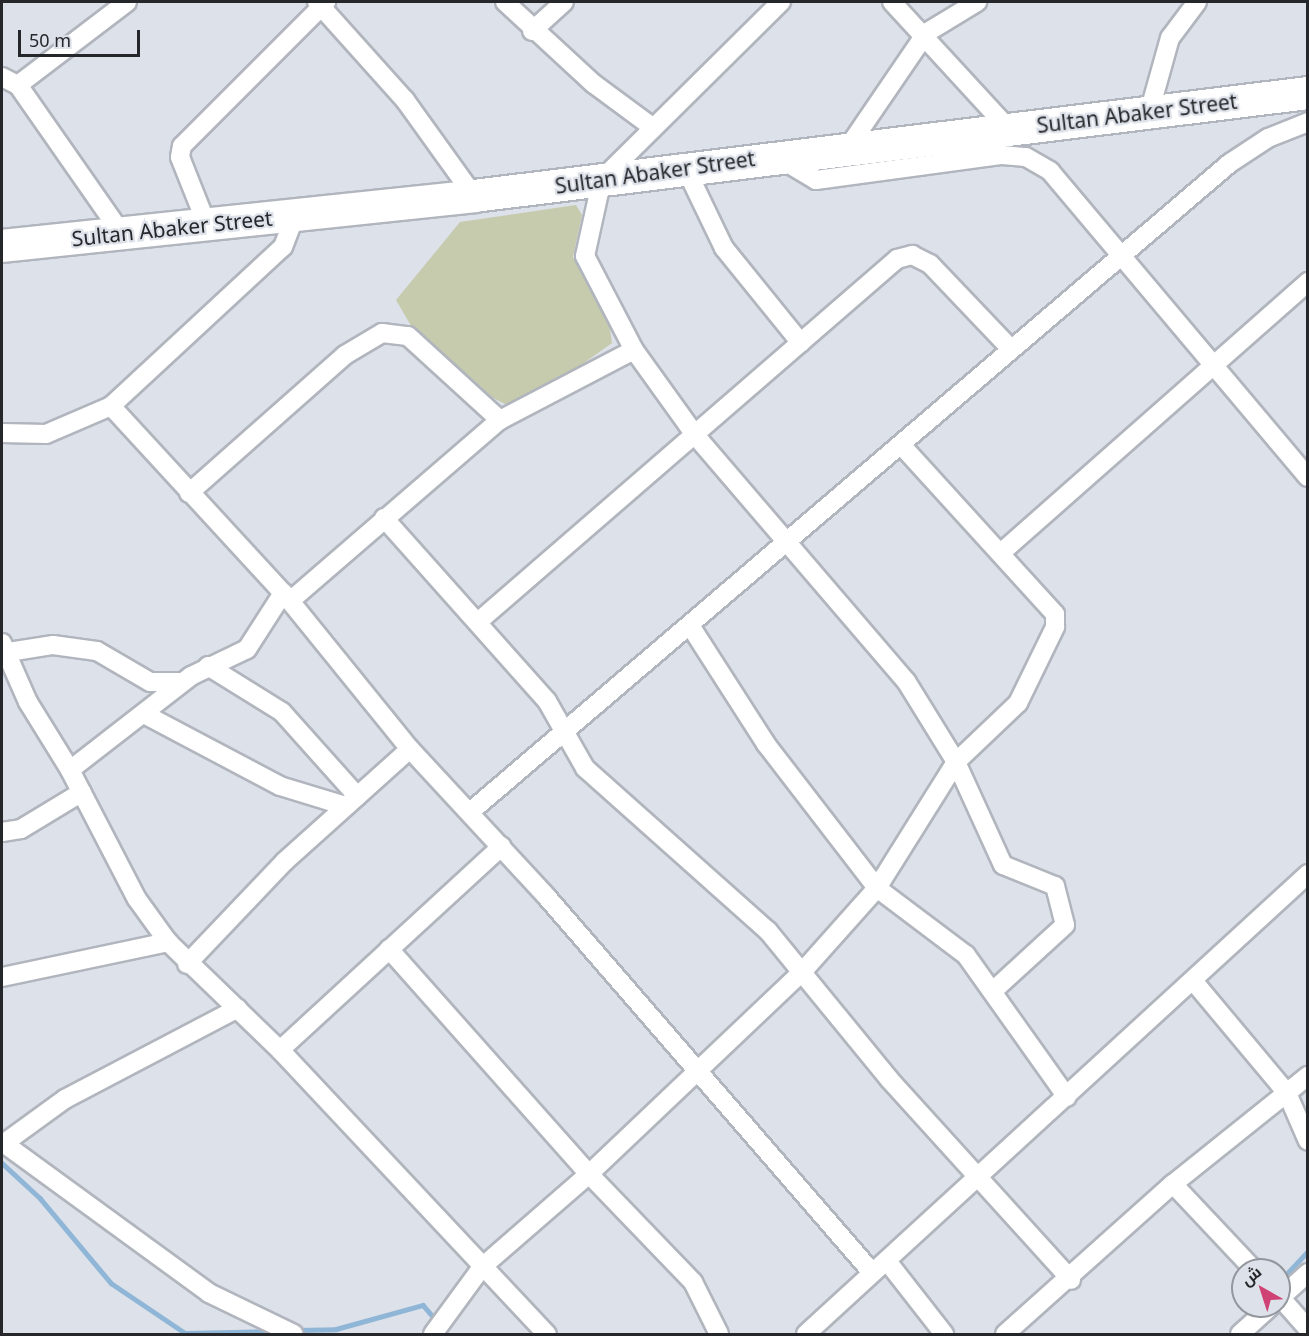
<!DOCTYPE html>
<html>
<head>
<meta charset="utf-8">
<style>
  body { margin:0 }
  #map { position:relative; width:1309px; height:1336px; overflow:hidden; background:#dde1e9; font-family:"Noto Sans",Cairo,sans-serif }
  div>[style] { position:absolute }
  .green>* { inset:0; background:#c6cbad }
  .stream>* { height:4.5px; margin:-2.25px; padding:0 2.25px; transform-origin:2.25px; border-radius:2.25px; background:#8fb6d7 }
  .roads { filter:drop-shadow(2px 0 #b1b5bd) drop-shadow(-2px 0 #b1b5bd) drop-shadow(0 2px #b1b5bd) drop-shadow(0 -2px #b1b5bd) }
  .minor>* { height:18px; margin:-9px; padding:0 9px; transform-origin:9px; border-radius:9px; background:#fff }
  .trunk>* { height:32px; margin:-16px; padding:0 16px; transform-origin:16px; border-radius:16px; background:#fff }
  span { translate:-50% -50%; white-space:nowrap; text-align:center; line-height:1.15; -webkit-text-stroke:4.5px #dde1e9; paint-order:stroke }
  .street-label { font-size:21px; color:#25272a }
  .frame { position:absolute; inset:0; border:3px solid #25272a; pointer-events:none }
  .north { position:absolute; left:1231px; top:1258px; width:60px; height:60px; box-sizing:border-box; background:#dde1e9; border:2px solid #93979d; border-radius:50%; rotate:321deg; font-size:16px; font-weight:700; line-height:24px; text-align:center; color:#25272a }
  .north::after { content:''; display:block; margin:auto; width:21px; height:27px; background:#cf4374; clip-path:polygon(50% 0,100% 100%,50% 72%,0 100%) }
  .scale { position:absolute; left:18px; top:30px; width:122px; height:27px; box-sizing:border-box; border:3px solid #25272a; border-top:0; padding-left:8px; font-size:18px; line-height:21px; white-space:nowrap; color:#25272a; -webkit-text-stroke:4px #dde1e9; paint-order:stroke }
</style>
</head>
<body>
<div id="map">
  <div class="green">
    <div style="clip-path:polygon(576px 205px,582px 215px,573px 257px,608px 315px,612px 343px,542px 393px,511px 407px,464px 383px,417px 336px,396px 300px,460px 222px)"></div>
  </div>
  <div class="stream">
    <div style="left:2px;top:1163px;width:52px;rotate:42.6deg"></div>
    <div style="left:40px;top:1198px;width:111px;rotate:50.1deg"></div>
    <div style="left:111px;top:1283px;width:89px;rotate:34deg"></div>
    <div style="left:185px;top:1333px;width:85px;rotate:-1.3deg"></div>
    <div style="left:1279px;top:1282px;width:42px;rotate:-46.9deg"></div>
    <div style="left:297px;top:1330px;width:39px;rotate:-1deg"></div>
    <div style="left:336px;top:1329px;width:90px;rotate:-15.4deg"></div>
    <div style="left:423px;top:1305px;width:21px;rotate:49deg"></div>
  </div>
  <div class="roads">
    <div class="minor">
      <div style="left:317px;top:2px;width:132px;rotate:48.1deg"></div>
      <div style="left:405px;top:100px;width:118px;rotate:54.3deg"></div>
      <div style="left:505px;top:2px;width:121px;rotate:42.7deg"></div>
      <div style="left:594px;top:84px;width:71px;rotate:36.4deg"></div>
      <div style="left:892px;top:2px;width:171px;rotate:47.4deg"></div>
      <div style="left:532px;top:31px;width:43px;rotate:-42.2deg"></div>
      <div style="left:2px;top:77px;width:18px;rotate:27deg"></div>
      <div style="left:18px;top:85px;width:137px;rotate:-37.3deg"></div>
      <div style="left:18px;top:85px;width:182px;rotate:55.1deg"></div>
      <div style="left:1149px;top:113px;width:78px;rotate:-74.4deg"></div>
      <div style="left:1170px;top:38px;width:45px;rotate:-53.1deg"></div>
      <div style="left:849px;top:146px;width:137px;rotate:-55.7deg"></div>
      <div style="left:926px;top:33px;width:60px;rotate:-31.3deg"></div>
      <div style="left:779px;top:158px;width:43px;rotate:30.7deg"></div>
      <div style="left:816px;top:180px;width:188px;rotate:-7.7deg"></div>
      <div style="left:1002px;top:155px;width:24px;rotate:5deg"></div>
      <div style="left:1026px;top:157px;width:28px;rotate:30deg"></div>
      <div style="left:1050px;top:171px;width:400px;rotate:49.9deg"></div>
      <div style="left:685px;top:167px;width:90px;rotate:64.3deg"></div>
      <div style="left:724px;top:248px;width:122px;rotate:51deg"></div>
      <div style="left:207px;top:225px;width:73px;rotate:-111.7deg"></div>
      <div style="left:180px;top:157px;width:11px;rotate:-80deg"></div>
      <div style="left:182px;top:146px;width:204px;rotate:-45deg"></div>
      <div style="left:634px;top:350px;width:106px;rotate:-117.5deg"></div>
      <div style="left:585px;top:256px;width:79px;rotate:-77.6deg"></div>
      <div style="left:602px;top:179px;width:252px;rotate:-44.7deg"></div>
      <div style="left:111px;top:406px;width:265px;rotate:47.4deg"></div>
      <div style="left:290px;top:601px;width:191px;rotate:51deg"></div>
      <div style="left:410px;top:749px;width:200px;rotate:47.2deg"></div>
      <div style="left:546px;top:896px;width:498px;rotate:49.1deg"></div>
      <div style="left:2px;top:433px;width:44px;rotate:1.3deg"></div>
      <div style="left:46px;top:434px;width:71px;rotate:-23.3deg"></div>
      <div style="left:111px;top:406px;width:234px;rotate:-42.8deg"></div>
      <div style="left:283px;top:247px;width:34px;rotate:-69deg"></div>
      <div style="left:189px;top:493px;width:208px;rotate:-41.5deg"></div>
      <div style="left:345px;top:355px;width:43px;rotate:-30.7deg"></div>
      <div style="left:382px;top:333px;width:26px;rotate:7deg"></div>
      <div style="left:408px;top:336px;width:125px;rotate:42.4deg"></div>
      <div style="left:500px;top:420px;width:151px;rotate:-27.6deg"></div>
      <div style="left:634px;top:350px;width:105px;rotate:54.3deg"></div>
      <div style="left:695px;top:435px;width:324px;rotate:49.4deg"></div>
      <div style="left:906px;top:681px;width:95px;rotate:58.3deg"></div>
      <div style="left:956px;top:762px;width:113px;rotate:65.5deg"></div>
      <div style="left:1003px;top:865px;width:56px;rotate:22deg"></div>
      <div style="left:1055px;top:886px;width:40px;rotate:75.6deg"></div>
      <div style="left:1065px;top:925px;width:98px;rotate:137.5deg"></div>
      <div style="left:384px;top:518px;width:245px;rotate:48.3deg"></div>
      <div style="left:547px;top:701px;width:77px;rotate:60.4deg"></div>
      <div style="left:585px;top:768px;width:245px;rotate:41.7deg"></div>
      <div style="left:768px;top:931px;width:191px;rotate:50.7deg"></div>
      <div style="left:889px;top:1079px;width:271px;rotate:47.8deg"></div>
      <div style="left:1003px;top:551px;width:407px;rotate:-41.4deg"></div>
      <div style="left:290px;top:601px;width:277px;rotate:-40.8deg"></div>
      <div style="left:479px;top:621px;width:553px;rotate:-40.89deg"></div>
      <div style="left:897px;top:259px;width:16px;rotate:-15deg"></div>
      <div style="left:912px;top:255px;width:20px;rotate:27deg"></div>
      <div style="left:930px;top:264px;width:117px;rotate:46.4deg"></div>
      <div style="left:691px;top:627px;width:139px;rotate:57.3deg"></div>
      <div style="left:766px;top:744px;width:182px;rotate:52.4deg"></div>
      <div style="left:877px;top:888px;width:111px;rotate:37deg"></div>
      <div style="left:966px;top:955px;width:174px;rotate:54.6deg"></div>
      <div style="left:2px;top:643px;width:64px;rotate:66.2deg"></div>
      <div style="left:28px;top:702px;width:80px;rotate:58.3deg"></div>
      <div style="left:70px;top:770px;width:145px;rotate:62.6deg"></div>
      <div style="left:137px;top:899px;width:53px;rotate:54.2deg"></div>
      <div style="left:168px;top:942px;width:156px;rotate:44deg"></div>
      <div style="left:280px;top:1050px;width:390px;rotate:46.8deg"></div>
      <div style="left:2px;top:653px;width:52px;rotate:-8.9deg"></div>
      <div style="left:53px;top:645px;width:44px;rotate:7.8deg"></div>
      <div style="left:97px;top:651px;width:61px;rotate:30.3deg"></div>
      <div style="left:150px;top:682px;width:33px"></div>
      <div style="left:208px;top:666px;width:87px;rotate:31.9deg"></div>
      <div style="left:282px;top:712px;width:113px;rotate:48.2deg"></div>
      <div style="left:144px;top:714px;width:154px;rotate:27.9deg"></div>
      <div style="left:280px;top:786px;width:69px;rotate:16.9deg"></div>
      <div style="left:70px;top:770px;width:153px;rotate:-37.8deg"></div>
      <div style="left:191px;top:676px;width:62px;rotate:-25.7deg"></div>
      <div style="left:247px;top:649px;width:67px;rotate:-57.3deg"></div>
      <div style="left:470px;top:812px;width:999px;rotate:-40.5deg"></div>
      <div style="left:1230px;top:163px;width:45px;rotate:-33.3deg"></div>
      <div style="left:1268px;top:138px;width:43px;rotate:-21.8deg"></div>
      <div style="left:2px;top:832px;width:19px;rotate:-9deg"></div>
      <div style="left:21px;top:829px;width:71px;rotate:-31.2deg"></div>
      <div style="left:389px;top:949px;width:301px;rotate:48.4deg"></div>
      <div style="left:589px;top:1174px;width:150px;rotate:46.1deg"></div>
      <div style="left:693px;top:1282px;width:58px;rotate:63.4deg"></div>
      <div style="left:187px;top:964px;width:141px;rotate:-46.4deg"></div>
      <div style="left:284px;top:862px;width:169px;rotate:-41.9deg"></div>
      <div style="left:2px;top:977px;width:170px;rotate:-11.9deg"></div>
      <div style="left:1195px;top:983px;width:143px;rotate:50.1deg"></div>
      <div style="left:1287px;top:1093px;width:52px;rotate:66.4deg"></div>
      <div style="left:280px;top:1050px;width:301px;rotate:-42.6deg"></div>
      <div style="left:2px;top:1142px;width:256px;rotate:36.1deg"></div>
      <div style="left:209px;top:1293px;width:94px;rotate:25.8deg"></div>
      <div style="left:3px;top:1144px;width:77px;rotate:-36deg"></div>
      <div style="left:65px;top:1099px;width:195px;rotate:-27.7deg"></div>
      <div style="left:1173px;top:1184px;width:118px;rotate:46.7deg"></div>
      <div style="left:887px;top:1261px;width:93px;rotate:52deg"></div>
      <div style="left:1279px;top:1296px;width:44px;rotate:48.7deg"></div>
      <div style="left:1279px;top:1299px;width:39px;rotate:-42deg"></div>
      <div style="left:433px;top:1334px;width:83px;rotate:-53.8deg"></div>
      <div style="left:482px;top:1267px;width:142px;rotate:-41deg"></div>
      <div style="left:589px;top:1174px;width:295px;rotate:-43.5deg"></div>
      <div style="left:803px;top:971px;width:111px;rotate:-48.3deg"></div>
      <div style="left:877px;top:888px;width:149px;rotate:-57.9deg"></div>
      <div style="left:956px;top:762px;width:86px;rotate:-43.6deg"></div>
      <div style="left:1018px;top:703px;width:85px;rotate:-64deg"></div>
      <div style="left:1055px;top:627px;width:13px;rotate:-90deg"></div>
      <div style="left:1055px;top:614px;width:229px;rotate:-132.3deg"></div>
      <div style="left:806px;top:1334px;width:681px;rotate:-42.5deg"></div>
      <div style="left:1005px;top:1334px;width:225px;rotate:-41.8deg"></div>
      <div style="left:1173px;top:1184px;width:173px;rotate:-38.7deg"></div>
      <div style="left:1240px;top:1334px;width:42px;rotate:-42.1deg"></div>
    </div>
    <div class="trunk">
      <div style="left:2px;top:246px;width:475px;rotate:-6deg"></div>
      <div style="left:474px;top:196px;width:840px;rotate:-7.04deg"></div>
    </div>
  </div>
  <div class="street-label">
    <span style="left:1137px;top:113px;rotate:-7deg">Sultan Abaker Street</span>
    <span style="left:655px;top:172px;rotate:-8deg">Sultan Abaker Street</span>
    <span style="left:172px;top:228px;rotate:-6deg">Sultan Abaker Street</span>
  </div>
  <div class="frame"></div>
  <div class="north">ش</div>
  <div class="scale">50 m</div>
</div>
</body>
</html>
